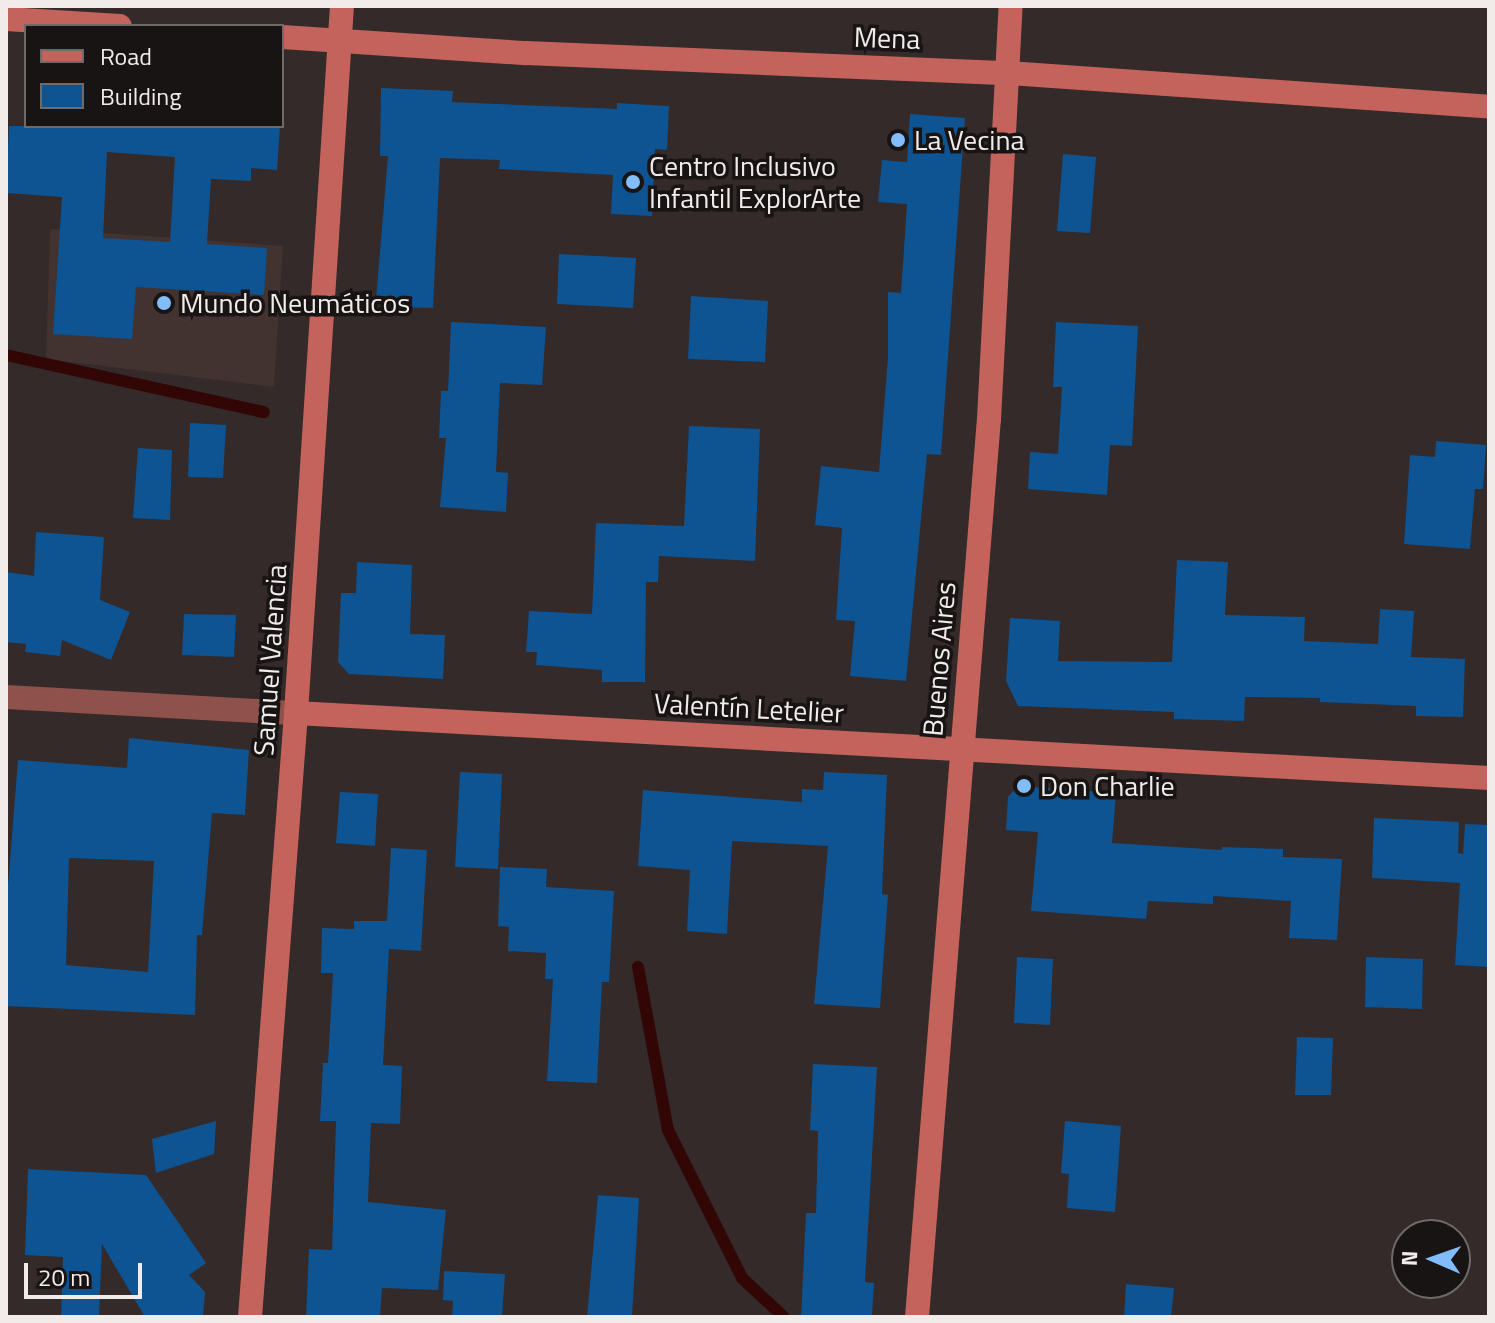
<!DOCTYPE html>
<html>
<head>
<meta charset="utf-8">
<style>
  body { margin:0 }
  #map { position:relative; width:1495px; height:1323px; overflow:hidden; background:#342a29; font-family:"Titillium Web",sans-serif }
  div>[style] { position:absolute }
  .built>* { inset:0; background:#423230 }
  .stream>* { height:12px; margin:-6px; padding:0 6px; transform-origin:6px; border-radius:6px; background:#330606 }
  .building>* { inset:0; background:#0e5392 }
  .street>* { height:24px; margin:-12px; padding:0 12px; transform-origin:12px; border-radius:12px; background:#8e514c }
  .secondary>* { height:24px; margin:-12px; padding:0 12px; transform-origin:12px; border-radius:12px; background:#c3635c }
  .dots>* { width:22px; height:22px; translate:-50% -50%; box-sizing:border-box; border:4px solid #181414; border-radius:50% }
  span { translate:-50% -50%; white-space:nowrap; text-align:center; line-height:1.15; -webkit-text-stroke:7px #181414; paint-order:stroke }
  .street-label { font-size:28px; color:#f1ebea }
  .poi-label { font-size:28px; color:#f1ebea }
  .left { translate:0 -50%; text-align:left }
  .frame { position:absolute; inset:0; border:8px solid #f1ebea; pointer-events:none }
  .legend { position:absolute; left:24px; top:24px; width:260px; height:104px; box-sizing:border-box; background:#181414; border:2px solid #6f6a6a; margin:0; padding:10px 14px; list-style:none; font-size:24px; color:#f1ebea }
  .legend li { display:flex; align-items:center; gap:16px; height:40px }
  .legend b { width:40px; border:2px solid #6f6a6a }
  .north { position:absolute; left:1391px; top:1219px; width:80px; height:80px; box-sizing:border-box; background:#181414; border:2px solid #6f6a6a; border-radius:50%; rotate:272deg; font-size:22px; font-weight:700; line-height:32px; text-align:center; color:#f1ebea }
  .north::after { content:''; display:block; margin:auto; width:28px; height:36px; background:#83bcfb; clip-path:polygon(50% 0,100% 100%,50% 72%,0 100%) }
  .scale { position:absolute; left:24px; top:1263px; width:118px; height:36px; box-sizing:border-box; border:4px solid #f1ebea; border-top:0; padding-left:10px; font-size:24px; line-height:28px; white-space:nowrap; color:#f1ebea; -webkit-text-stroke:6px #181414; paint-order:stroke }
</style>
</head>
<body>
<div id="map">
  <div class="built">
    <div style="clip-path:polygon(50px 229px,283px 246px,274px 387px,46px 359px)"></div>
  </div>
  <div class="stream">
    <div style="left:6px;top:355px;width:264px;rotate:12.5deg"></div>
    <div style="left:638px;top:967px;width:166px;rotate:79.6deg"></div>
    <div style="left:668px;top:1130px;width:165px;rotate:63.4deg"></div>
    <div style="left:742px;top:1278px;width:57px;rotate:42.9deg"></div>
  </div>
  <div class="building">
    <div style="clip-path:polygon(381px 88px,453px 91px,452px 102px,617px 109px,617px 103px,669px 106px,667px 150px,655px 149px,652px 216px,611px 214px,613px 175px,499px 169px,500px 160px,440px 158px,433px 308px,396px 307px,396px 301px,376px 300px,388px 156px,380px 156px)"></div>
    <div style="clip-path:polygon(910px 114px,965px 118px,941px 455px,927px 454px,906px 681px,850px 676px,855px 621px,836px 620px,842px 528px,815px 525px,821px 466px,879px 472px,888px 357px,888px 292px,901px 293px,907px 204px,878px 202px,882px 160px,907px 162px)"></div>
    <div style="clip-path:polygon(evenodd,9px 126px,280px 126px,277px 170px,251px 168px,251px 181px,211px 179px,207px 244px,267px 248px,264px 295px,136px 287px,132px 339px,53px 334px,62px 197px,6px 193px,9px 126px,107px 152px,175px 157px,170px 242px,103px 238px,107px 152px)"></div>
    <div style="clip-path:polygon(1063px 154px,1096px 157px,1090px 233px,1057px 231px)"></div>
    <div style="clip-path:polygon(559px 254px,636px 258px,633px 308px,557px 304px)"></div>
    <div style="clip-path:polygon(691px 296px,768px 301px,765px 362px,688px 359px)"></div>
    <div style="clip-path:polygon(451px 322px,546px 327px,542px 385px,500px 383px,496px 472px,508px 473px,506px 512px,440px 507px,446px 438px,439px 438px,441px 391px,448px 391px)"></div>
    <div style="clip-path:polygon(1056px 322px,1138px 326px,1132px 446px,1110px 445px,1107px 495px,1028px 489px,1030px 452px,1058px 454px,1062px 387px,1053px 387px)"></div>
    <div style="clip-path:polygon(190px 423px,226px 425px,223px 478px,188px 477px)"></div>
    <div style="clip-path:polygon(689px 426px,760px 429px,755px 561px,659px 556px,658px 582px,646px 582px,645px 682px,602px 682px,602px 670px,536px 665px,537px 652px,526px 652px,529px 611px,592px 614px,596px 523px,684px 526px)"></div>
    <div style="clip-path:polygon(1436px 441px,1486px 445px,1483px 489px,1475px 489px,1470px 549px,1404px 544px,1410px 455px,1435px 457px)"></div>
    <div style="clip-path:polygon(138px 448px,172px 450px,170px 520px,133px 518px)"></div>
    <div style="clip-path:polygon(36px 532px,104px 537px,100px 600px,130px 612px,111px 660px,62px 640px,60px 656px,25px 652px,26px 644px,6px 642px,6px 572px,34px 576px)"></div>
    <div style="clip-path:polygon(1177px 560px,1228px 562px,1225px 615px,1305px 617px,1304px 641px,1378px 644px,1380px 609px,1414px 611px,1411px 657px,1465px 659px,1463px 717px,1416px 716px,1416px 706px,1320px 702px,1320px 698px,1245px 697px,1244px 721px,1174px 719px,1174px 712px,1018px 706px,1006px 681px,1010px 618px,1060px 621px,1058px 661px,1172px 662px)"></div>
    <div style="clip-path:polygon(357px 562px,412px 565px,410px 634px,445px 635px,443px 679px,349px 674px,338px 662px,341px 593px,356px 593px)"></div>
    <div style="clip-path:polygon(184px 614px,236px 615px,234px 657px,182px 655px)"></div>
    <div style="clip-path:polygon(evenodd,129px 738px,249px 750px,245px 815px,212px 813px,202px 935px,197px 935px,195px 1015px,6px 1006px,6px 911px,18px 760px,127px 768px,129px 738px,69px 858px,154px 861px,148px 972px,66px 965px,69px 858px)"></div>
    <div style="clip-path:polygon(460px 772px,502px 774px,498px 869px,455px 867px)"></div>
    <div style="clip-path:polygon(824px 772px,887px 775px,882px 894px,888px 895px,880px 1008px,814px 1004px,828px 846px,732px 841px,727px 934px,687px 931px,690px 870px,638px 866px,643px 790px,802px 802px,802px 789px,823px 790px)"></div>
    <div style="clip-path:polygon(1018px 786px,1116px 793px,1112px 843px,1222px 850px,1222px 847px,1283px 849px,1283px 857px,1342px 859px,1337px 940px,1289px 938px,1291px 901px,1213px 896px,1213px 904px,1148px 901px,1146px 919px,1031px 911px,1038px 832px,1006px 830px,1008px 797px)"></div>
    <div style="clip-path:polygon(340px 792px,378px 794px,375px 846px,336px 843px)"></div>
    <div style="clip-path:polygon(1374px 818px,1459px 822px,1458px 853px,1463px 854px,1465px 824px,1489px 825px,1489px 967px,1455px 965px,1460px 883px,1372px 878px)"></div>
    <div style="clip-path:polygon(391px 848px,427px 850px,421px 951px,389px 949px,383px 1065px,402px 1066px,400px 1124px,371px 1123px,368px 1202px,446px 1210px,438px 1290px,382px 1288px,380px 1317px,306px 1317px,309px 1249px,332px 1250px,336px 1121px,320px 1121px,323px 1063px,328px 1063px,333px 973px,321px 973px,322px 928px,354px 929px,354px 921px,387px 921px)"></div>
    <div style="clip-path:polygon(500px 867px,547px 869px,546px 887px,614px 891px,609px 982px,602px 982px,597px 1083px,547px 1081px,553px 979px,545px 979px,546px 953px,508px 951px,509px 927px,498px 926px)"></div>
    <div style="clip-path:polygon(1017px 957px,1053px 959px,1050px 1025px,1014px 1023px)"></div>
    <div style="clip-path:polygon(1366px 957px,1423px 959px,1422px 1009px,1365px 1007px)"></div>
    <div style="clip-path:polygon(1297px 1037px,1333px 1038px,1331px 1095px,1295px 1095px)"></div>
    <div style="clip-path:polygon(813px 1064px,877px 1067px,865px 1282px,874px 1283px,872px 1316px,801px 1317px,806px 1213px,816px 1213px,818px 1131px,810px 1130px)"></div>
    <div style="clip-path:polygon(216px 1121px,214px 1154px,156px 1173px,152px 1139px)"></div>
    <div style="clip-path:polygon(1065px 1121px,1121px 1126px,1115px 1212px,1067px 1208px,1069px 1174px,1061px 1173px)"></div>
    <div style="clip-path:polygon(28px 1169px,146px 1175px,206px 1263px,189px 1275px,205px 1292px,203px 1317px,145px 1317px,102px 1244px,99px 1317px,61px 1317px,63px 1257px,25px 1255px)"></div>
    <div style="clip-path:polygon(598px 1195px,639px 1198px,632px 1317px,587px 1317px)"></div>
    <div style="clip-path:polygon(444px 1271px,505px 1274px,502px 1317px,452px 1317px,453px 1301px,443px 1300px)"></div>
    <div style="clip-path:polygon(1126px 1284px,1174px 1288px,1171px 1317px,1124px 1317px)"></div>
  </div>
  <div class="street">
    <div style="left:6px;top:697px;width:290px;rotate:3.2deg"></div>
  </div>
  <div class="secondary">
    <div style="left:6px;top:19px;width:114px;rotate:3.5deg"></div>
    <div style="left:282px;top:37px;width:245px;rotate:3.8deg"></div>
    <div style="left:526px;top:53px;width:482px;rotate:2.4deg"></div>
    <div style="left:1008px;top:73px;width:482px;rotate:4deg"></div>
    <div style="left:296px;top:713px;width:1195px;rotate:3.12deg"></div>
    <div style="left:250px;top:1317px;width:606px;rotate:-85.64deg"></div>
    <div style="left:296px;top:713px;width:708px;rotate:-86.28deg"></div>
    <div style="left:917px;top:1317px;width:901px;rotate:-85.42deg"></div>
    <div style="left:989px;top:419px;width:414px;rotate:-87deg"></div>
  </div>
  <div class="dots">
    <div style="left:898px;top:140px;background:#83bcfb"></div>
    <div style="left:633px;top:182px;background:#83bcfb"></div>
    <div style="left:164px;top:303px;background:#83bcfb"></div>
    <div style="left:1024px;top:786px;background:#83bcfb"></div>
  </div>
  <div class="street-label">
    <span style="left:887px;top:38px;rotate:2deg">Mena</span>
    <span style="left:939px;top:659px;rotate:-85deg">Buenos Aires</span>
    <span style="left:270px;top:660px;rotate:-86deg">Samuel Valencia</span>
    <span style="left:749px;top:708px;rotate:3deg">Valentín Letelier</span>
  </div>
  <div class="poi-label">
    <span class="left" style="left:914px;top:140px">La Vecina</span>
    <span class="left" style="left:649px;top:182px">Centro Inclusivo<br>Infantil ExplorArte</span>
    <span class="left" style="left:180px;top:303px">Mundo Neumáticos</span>
    <span class="left" style="left:1040px;top:786px">Don Charlie</span>
  </div>
  <div class="frame"></div>
  <ul class="legend">
  <li><b style="height:10px;background:#c3635c"></b>Road</li>
  <li><b style="height:22px;background:#0e5392"></b>Building</li>
  </ul>
  <div class="north">N</div>
  <div class="scale">20 m</div>
</div>
</body>
</html>
